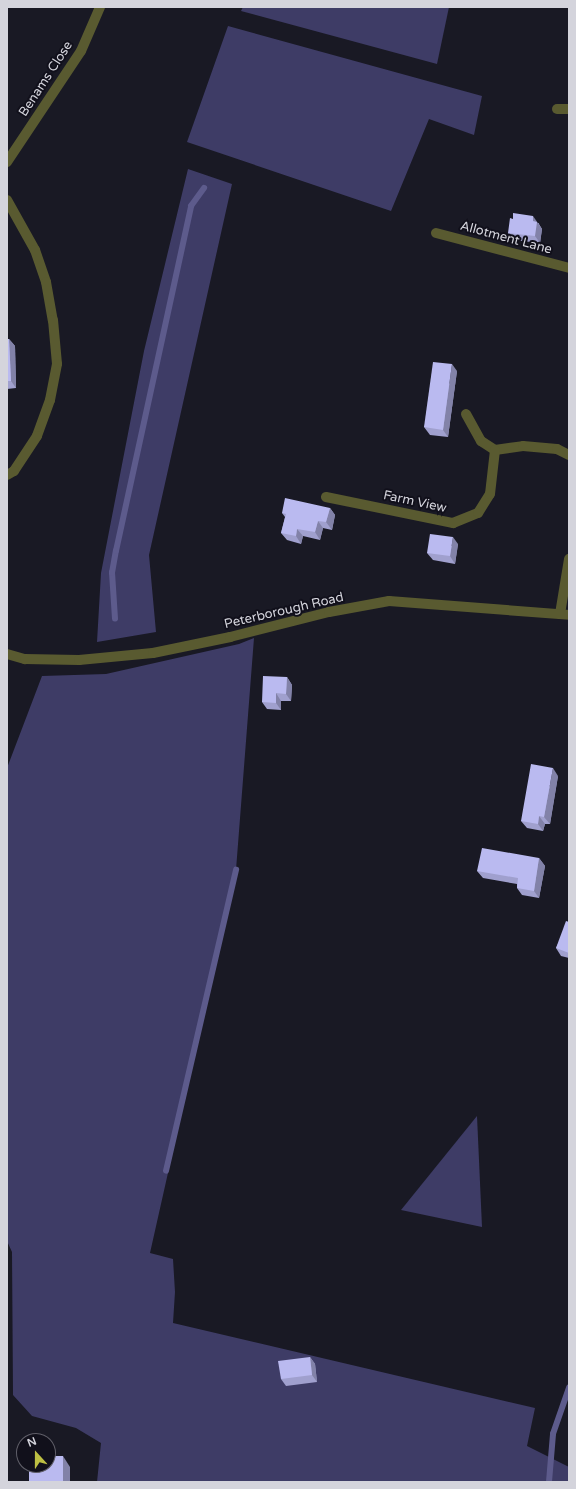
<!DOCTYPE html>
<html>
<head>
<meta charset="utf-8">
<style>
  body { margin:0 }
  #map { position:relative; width:576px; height:1489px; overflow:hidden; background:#191924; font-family:"Varela Round",sans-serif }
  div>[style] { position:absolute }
  .green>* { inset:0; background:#3e3c66 }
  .stream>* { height:5.5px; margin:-2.75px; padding:0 2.75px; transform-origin:2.75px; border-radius:2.75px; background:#5d5b8c }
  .minor>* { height:10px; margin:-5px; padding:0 5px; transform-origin:5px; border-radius:5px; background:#595a30 }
  .wall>* { inset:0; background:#a0a0ce }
  .shaded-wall>* { inset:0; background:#8282a8 }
  .building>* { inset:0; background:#babaf0 }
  span { translate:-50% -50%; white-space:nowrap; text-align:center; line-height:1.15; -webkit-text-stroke:4px #11101b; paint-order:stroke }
  .street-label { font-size:13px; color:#d4d4dc }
  .frame { position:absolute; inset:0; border:8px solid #d4d4dc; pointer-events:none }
  .north { position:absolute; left:16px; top:1433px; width:40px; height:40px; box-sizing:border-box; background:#11101b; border:1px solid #5f5e68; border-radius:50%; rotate:339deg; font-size:11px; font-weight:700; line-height:16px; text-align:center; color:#d4d4dc }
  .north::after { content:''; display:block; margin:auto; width:14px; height:18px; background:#bdbf43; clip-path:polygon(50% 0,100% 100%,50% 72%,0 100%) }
</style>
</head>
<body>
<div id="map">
  <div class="green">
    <div style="clip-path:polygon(243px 7px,449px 7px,437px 64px,241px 11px)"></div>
    <div style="clip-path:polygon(228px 26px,482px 96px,474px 135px,429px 119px,391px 211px,187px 142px)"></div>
    <div style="clip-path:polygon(188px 169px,232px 184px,149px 555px,156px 632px,97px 642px,101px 573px,144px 351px)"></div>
    <div style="clip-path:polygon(254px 638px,236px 870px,150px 1253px,173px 1259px,175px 1292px,173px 1323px,535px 1408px,527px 1446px,569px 1467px,569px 1482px,97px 1482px,101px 1443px,76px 1428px,32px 1416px,13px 1395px,12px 1252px,7px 1241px,7px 768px,42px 676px,106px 674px,239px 644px)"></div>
    <div style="clip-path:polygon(477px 1116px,482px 1227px,401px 1210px)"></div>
  </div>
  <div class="stream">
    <div style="left:115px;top:619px;width:46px;rotate:-93.7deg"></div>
    <div style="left:112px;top:573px;width:22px;rotate:-80deg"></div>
    <div style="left:116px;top:551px;width:353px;rotate:-77.7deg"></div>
    <div style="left:191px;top:206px;width:22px;rotate:-54deg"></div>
    <div style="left:166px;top:1171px;width:309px;rotate:-76.9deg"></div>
    <div style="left:549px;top:1482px;width:48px;rotate:-85.2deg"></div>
    <div style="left:553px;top:1434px;width:49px;rotate:-70.8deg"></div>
  </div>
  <div class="minor">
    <div style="left:557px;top:109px;width:12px"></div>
    <div style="left:7px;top:162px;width:133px;rotate:-56.3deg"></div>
    <div style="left:81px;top:51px;width:48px;rotate:-66.6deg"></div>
    <div style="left:7px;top:200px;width:57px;rotate:60.8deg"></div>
    <div style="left:35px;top:250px;width:34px;rotate:71deg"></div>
    <div style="left:46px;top:282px;width:39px;rotate:80deg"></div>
    <div style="left:53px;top:320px;width:44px;rotate:84.8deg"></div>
    <div style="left:57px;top:364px;width:37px;rotate:101deg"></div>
    <div style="left:50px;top:400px;width:38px;rotate:110deg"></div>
    <div style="left:37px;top:436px;width:42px;rotate:123.3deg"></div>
    <div style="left:14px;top:471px;width:8px;rotate:150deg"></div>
    <div style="left:436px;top:233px;width:138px;rotate:14.7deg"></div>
    <div style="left:466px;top:414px;width:31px;rotate:61deg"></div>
    <div style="left:481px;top:441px;width:17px;rotate:33deg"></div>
    <div style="left:495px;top:450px;width:28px;rotate:-8deg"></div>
    <div style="left:523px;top:446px;width:34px;rotate:5deg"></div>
    <div style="left:557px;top:449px;width:13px;rotate:27deg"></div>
    <div style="left:326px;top:497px;width:130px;rotate:11.6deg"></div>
    <div style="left:453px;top:523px;width:27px;rotate:-22deg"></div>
    <div style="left:478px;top:513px;width:22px;rotate:-58deg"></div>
    <div style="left:490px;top:494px;width:44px;rotate:-83.5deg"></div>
    <div style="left:560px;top:614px;width:56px;rotate:-80.7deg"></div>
    <div style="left:7px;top:654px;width:19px;rotate:16deg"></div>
    <div style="left:25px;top:659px;width:54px;rotate:1.1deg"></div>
    <div style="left:79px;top:660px;width:74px;rotate:-5.4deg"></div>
    <div style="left:153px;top:653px;width:79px;rotate:-11.7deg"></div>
    <div style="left:230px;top:637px;width:102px;rotate:-14.2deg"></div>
    <div style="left:329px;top:612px;width:61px;rotate:-10.4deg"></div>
    <div style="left:389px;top:601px;width:181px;rotate:4.4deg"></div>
  </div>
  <div class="wall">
    <div style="clip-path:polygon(539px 223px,539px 224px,542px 229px,540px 243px,513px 240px,508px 233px)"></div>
    <div style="clip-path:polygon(7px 339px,9px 339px,15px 346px,16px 388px,7px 389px)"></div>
    <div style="clip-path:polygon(457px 371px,448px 437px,430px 435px,424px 427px)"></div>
    <div style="clip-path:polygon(330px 508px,335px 515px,332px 530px,323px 528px,320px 540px,303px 536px,301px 544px,287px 540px,281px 533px,285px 517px,282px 513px)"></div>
    <div style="clip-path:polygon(458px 544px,455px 564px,433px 560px,427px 553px)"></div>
    <div style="clip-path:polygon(287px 677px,292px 685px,291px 701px,281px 701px,281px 710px,267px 709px,262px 702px)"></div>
    <div style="clip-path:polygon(558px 776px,550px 824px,545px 824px,543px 831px,527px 828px,521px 821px)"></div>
    <div style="clip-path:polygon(539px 858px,545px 866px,539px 898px,522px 895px,517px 888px,517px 884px,483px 878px,477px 871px)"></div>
    <div style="clip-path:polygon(569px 922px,569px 958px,561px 956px,556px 948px)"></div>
    <div style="clip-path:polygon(310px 1357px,315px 1364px,317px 1382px,286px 1386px,281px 1379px)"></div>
  </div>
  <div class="shaded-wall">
    <div style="clip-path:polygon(533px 216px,542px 229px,540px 243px,535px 236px,533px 221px)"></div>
    <div style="clip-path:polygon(9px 339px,15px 346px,16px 388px,11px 381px)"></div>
    <div style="clip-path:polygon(452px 364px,457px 371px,448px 437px,443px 430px)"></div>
    <div style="clip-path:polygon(330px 508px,335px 515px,332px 530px,326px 522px)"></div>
    <div style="clip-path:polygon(318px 521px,323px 528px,320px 540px,315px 532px)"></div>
    <div style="clip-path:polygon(297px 529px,303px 536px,301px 544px,296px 536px)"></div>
    <div style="clip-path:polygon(453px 537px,458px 544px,455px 564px,450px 556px)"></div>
    <div style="clip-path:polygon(287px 677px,292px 685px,291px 701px,286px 694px)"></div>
    <div style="clip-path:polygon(276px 693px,281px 701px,281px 710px,276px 703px)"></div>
    <div style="clip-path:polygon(553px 768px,558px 776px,550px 824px,544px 817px)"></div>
    <div style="clip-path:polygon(539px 816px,545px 824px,543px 831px,538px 824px)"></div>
    <div style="clip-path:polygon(539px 858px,545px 866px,539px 898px,534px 891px)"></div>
    <div style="clip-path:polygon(310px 1357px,315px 1364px,317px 1382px,312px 1375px)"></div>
    <div style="clip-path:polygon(63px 1456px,70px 1467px,70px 1482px,63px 1482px)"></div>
  </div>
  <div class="building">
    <div style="clip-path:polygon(513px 213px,533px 216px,533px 221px,537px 222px,535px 236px,508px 233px,510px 218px,513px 219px)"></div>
    <div style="clip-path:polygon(7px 339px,9px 339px,11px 381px,7px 381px)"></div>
    <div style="clip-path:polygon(433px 362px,452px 364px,443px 430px,424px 427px)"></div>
    <div style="clip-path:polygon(285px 498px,330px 508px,326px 522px,318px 521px,315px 532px,297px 529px,296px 536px,281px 533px,286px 514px,282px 513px)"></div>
    <div style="clip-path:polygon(430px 534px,453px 537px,450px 556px,427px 553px)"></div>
    <div style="clip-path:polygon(263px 676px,287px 677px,286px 694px,276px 693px,276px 703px,262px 702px)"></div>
    <div style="clip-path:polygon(531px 764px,553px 768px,544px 817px,539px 816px,538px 824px,521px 821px)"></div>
    <div style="clip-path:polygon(482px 848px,539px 858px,534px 891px,517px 888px,518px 878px,477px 871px)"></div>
    <div style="clip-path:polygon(566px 921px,569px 922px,569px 953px,556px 948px)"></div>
    <div style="clip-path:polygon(310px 1357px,312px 1375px,281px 1379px,278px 1361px)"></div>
    <div style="clip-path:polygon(48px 1456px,63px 1456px,63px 1482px,29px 1482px,29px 1465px,48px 1465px)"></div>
  </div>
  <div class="street-label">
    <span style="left:46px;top:79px;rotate:-57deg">Benams Close</span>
    <span style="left:506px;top:238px;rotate:15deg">Allotment Lane</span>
    <span style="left:415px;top:502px;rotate:12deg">Farm View</span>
    <span style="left:284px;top:611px;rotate:-13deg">Peterborough Road</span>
  </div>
  <div class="frame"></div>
  <div class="north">N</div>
</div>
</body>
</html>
